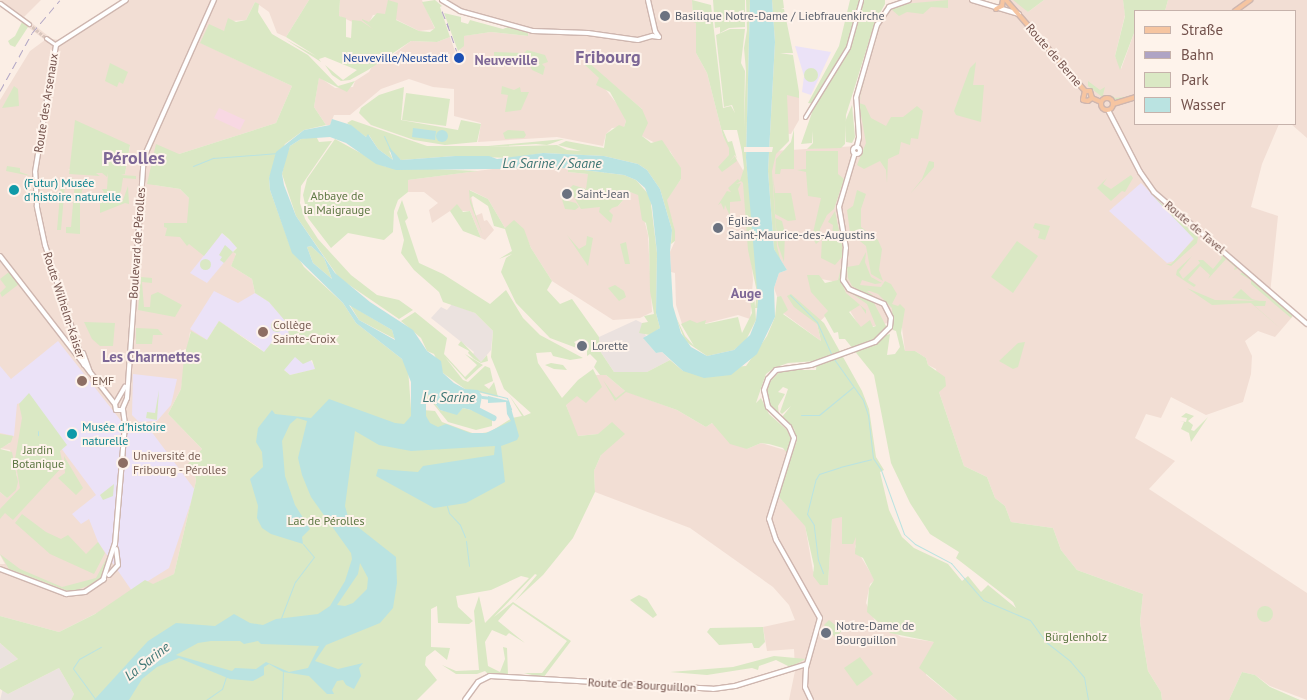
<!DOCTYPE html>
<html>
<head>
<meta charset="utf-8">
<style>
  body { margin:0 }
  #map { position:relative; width:1307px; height:700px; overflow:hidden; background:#fbeee5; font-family:"PT Sans",sans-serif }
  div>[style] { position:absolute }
  .residential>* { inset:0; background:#f2ded4 }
  .industrial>* { inset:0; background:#ebe2df }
  .education>* { inset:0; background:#ebe2f7 }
  .medical>* { inset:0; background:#f8d8e3 }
  .green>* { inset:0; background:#dae8c4 }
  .round { border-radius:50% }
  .water>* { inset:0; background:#bae3e1 }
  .pier>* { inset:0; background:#fbeee5 }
  .stream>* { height:1px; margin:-0.5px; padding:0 0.5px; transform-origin:0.5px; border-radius:0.5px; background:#bae3e1 }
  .canal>* { height:3px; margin:-1.5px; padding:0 1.5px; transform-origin:1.5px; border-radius:1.5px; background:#bae3e1 }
  .river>* { height:5.5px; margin:-2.75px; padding:0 2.75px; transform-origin:2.75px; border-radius:2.75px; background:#bae3e1 }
  .tertiary-tunnel>* { height:3px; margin-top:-1.5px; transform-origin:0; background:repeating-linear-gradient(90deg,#d9c7be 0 3px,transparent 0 4.5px) }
  .roads { filter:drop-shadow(1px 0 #ceb6af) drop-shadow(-1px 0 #ceb6af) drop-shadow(0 1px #ceb6af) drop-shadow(0 -1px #ceb6af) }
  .tertiary>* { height:3px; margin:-1.5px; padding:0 1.5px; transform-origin:1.5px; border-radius:1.5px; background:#fff }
  .secondary>* { height:4px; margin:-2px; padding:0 2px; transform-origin:2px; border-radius:2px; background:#fff }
  .secondary>.ring { margin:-2px; padding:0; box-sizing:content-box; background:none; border:4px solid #fff; border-radius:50% }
  .primary>* { height:4px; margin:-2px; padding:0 2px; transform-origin:2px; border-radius:2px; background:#f6c5a1 }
  .primary>.ring { margin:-2px; padding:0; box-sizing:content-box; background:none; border:4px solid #f6c5a1; border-radius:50% }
  .rail>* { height:1px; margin-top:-0.5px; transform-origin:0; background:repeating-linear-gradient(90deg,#afa4c4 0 8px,transparent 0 13px) }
  .dots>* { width:14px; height:14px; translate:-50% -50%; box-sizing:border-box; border:2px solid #fef3eb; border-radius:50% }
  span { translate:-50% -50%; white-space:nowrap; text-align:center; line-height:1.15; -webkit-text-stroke:4px #fef3eb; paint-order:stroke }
  .worship-label { font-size:12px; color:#5b616d }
  .left { translate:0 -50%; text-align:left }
  .street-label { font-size:12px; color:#72514b }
  .transit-label { font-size:12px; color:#164399 }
  .right { translate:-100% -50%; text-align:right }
  .culture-label { font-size:12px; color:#0d838f }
  .park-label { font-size:12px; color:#5e7844 }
  .education-label { font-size:12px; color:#785e54 }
  .neighbourhood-label { font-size:14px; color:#7d6796; font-weight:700 }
  .water-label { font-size:14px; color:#407775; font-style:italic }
  .quarter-label { font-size:15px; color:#7d6796; font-weight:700 }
  .district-label { font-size:18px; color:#7d6796; font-weight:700 }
  .legend { position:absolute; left:1134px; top:10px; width:162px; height:115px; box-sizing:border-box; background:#fef3eb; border:1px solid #c6b2ab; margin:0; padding:6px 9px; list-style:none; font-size:15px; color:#72514b }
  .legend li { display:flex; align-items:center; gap:10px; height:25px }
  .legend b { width:25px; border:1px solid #c6b2ab }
</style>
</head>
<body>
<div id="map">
  <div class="residential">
    <div style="clip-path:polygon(evenodd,0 0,41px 0,24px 17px,52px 39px,60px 40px,121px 0,309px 0,286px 37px,277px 33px,269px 12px,255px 2px,246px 20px,231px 21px,224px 31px,204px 38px,201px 43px,292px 86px,276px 123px,179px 154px,154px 185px,180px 189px,190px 199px,236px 255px,231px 266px,252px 279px,255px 293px,269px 302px,288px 323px,257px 346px,219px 321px,207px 340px,190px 332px,181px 389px,168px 414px,202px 449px,185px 470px,195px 475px,196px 481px,174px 574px,59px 632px,0 616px,0 564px,5px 564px,0 555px,0 492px,7px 498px,17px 476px,10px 450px,0 448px,10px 443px,0 434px,0 100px,30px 51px,45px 40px,0 6px,0 0,130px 146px,125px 174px,68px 170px,130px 146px)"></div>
    <div style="clip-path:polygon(340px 0,422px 0,435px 29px,419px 31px,385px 14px,373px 15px,370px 21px,375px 32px,339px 16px)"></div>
    <div style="clip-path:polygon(446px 0,692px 0,693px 22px,696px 22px,696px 53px,707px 73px,723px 136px,744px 172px,753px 280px,750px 319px,738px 315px,695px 326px,682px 324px,676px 305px,675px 273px,671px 272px,670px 252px,675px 241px,673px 223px,667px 207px,667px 199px,681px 179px,679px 166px,670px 151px,642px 136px,642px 109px,607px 79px,603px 86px,624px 113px,626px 121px,624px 127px,612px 128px,606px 134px,603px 146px,557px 137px,478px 142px,481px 123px,454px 116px,454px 89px,433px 87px,409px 79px,381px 89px,350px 115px,334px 115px,330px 125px,326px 125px,314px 107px,319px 77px,335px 88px,353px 87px,355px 81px,369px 72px,374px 63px,391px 56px,411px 41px,437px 42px,450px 37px,458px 60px,463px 36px,491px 32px,528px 36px,529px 28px,458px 8px)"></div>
    <div style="clip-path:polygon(909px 0,972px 0,996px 9px,1002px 0,1018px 0,1028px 12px,1044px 0,1123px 0,1125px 15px,1115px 56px,1121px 69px,1136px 28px,1136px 124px,1279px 124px,1262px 164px,1251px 207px,1278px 216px,1270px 294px,1293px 316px,1275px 337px,1258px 331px,1245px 341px,1252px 356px,1251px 374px,1243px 402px,1206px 415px,1171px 397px,1161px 418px,1146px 414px,1135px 438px,1175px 461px,1149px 489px,1307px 593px,1307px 700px,1270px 686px,1255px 675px,1242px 672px,1229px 700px,1162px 700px,1161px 692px,1148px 671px,1140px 622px,1143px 594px,1077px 570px,1061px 550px,1053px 528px,1011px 522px,1005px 506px,995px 498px,987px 477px,964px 466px,939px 392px,936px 369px,928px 365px,926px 358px,915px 351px,905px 351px,901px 320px,861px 329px,832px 281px,810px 277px,830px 312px,817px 324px,821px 341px,783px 313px,774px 288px,779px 273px,787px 270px,775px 251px,770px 171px,773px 151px,857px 146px,855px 103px,877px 25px,889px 7px)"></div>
    <div style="clip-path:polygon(1168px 0,1307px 0,1307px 138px,1291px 124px,1296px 124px,1296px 11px,1165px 11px)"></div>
    <div style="clip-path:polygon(775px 91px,799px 97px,799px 120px,791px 134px,774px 133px)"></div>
    <div style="clip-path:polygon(500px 168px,568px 168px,568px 172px,588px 174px,618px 206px,630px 192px,638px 194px,648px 235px,652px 312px,640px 318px,613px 320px,552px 281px,531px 248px,523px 229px,505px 228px,488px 199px,470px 190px,475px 216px,482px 213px,484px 221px,487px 220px,494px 230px,485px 240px,481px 238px,470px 211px,450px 211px,432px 223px,429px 210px,438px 203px,424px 192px,408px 192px,408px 180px)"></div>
    <div style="clip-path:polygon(592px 375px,606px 375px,625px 391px,677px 410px,706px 427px,712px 423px,747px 449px,761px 443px,795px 453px,778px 496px,805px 525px,813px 571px,828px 585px,832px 518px,850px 514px,857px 541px,855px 547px,875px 580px,870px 584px,866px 603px,875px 621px,901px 637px,935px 642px,926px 675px,957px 700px,789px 700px,795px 671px,794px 649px,767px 651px,763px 627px,795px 620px,789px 605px,773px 587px,690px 528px,595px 492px,594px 471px,601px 455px,598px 434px,577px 436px,565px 402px)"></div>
  </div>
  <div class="industrial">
    <div style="clip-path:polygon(452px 304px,475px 313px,493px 331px,491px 350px,481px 362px,473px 354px,474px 352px,431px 318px,441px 307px,447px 310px)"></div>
    <div style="clip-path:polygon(636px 320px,646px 325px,642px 329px,646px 336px,644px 339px,656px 353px,662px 352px,670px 360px,647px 372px,614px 372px,600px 351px,599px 337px)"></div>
    <div style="clip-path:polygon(0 643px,18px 659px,0 669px)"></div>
    <div style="clip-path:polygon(59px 668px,74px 694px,71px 700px,0 700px,3px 688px,8px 694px)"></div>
  </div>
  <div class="education">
    <div style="clip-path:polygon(795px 46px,831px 52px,811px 95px,802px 92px,804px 76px)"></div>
    <div style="clip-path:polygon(1141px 183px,1195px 237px,1174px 261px,1167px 263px,1109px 211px)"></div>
    <div style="clip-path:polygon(222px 233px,237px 247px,207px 283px,190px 273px)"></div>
    <div style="clip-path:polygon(214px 291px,238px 303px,255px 293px,269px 302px,288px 324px,316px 369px,290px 375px,257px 346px,219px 321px,207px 340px,190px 329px)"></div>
    <div style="clip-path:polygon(58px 341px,122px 422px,148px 427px,195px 490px,169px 568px,132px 591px,98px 542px,89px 519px,81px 524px,72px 514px,96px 495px,26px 401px,17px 404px,14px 436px,0 433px,0 366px,11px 379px)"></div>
    <div style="clip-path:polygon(133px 374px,177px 379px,171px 405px,157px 421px,139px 422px,132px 415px)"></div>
  </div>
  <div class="medical">
    <div style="clip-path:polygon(219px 108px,245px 120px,240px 130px,214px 118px)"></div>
  </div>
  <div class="green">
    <div style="clip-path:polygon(309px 0,340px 0,339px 16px,346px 18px,346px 37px,351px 38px,352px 20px,361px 21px,376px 31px,373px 29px,362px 20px,362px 19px,369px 22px,377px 13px,385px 14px,388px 0,398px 3px,396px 20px,419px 31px,430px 32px,435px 28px,422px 2px,435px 0,442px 6px,440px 7px,450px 37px,437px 42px,411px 41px,368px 70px,350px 80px,341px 81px,332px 75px,325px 65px,343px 80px,357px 70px,325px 57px,319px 59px,321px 62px,285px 39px,316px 56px,286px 37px)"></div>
    <div style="clip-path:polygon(692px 0,711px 5px,723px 108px,731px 106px,735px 113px,732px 105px,724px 107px,716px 35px,730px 29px,745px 29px,741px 63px,745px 71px,744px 128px,746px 71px,744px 48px,747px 30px,746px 0,750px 0,746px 158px,757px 264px,758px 308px,755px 308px,757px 292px,748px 250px,743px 183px,741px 181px,736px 184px,741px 183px,738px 189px,741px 201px,730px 202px,730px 216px,725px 205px,724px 210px,721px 203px,718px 205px,727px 191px,731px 192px,728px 188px,738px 179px,740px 181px,744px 168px,742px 152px,737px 130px,723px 130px,728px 142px,732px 141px,737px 159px,735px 155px,729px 162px,735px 156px,737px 161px,722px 172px,718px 167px,729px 155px,729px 148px,723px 136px,707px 73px,696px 53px,696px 23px,693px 22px)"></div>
    <div style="clip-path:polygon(713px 0,745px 0,745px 27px,729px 28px,720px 33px,720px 27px,715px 28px)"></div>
    <div style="clip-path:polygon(772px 0,783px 0,784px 8px,781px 8px,784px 9px,793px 53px,780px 53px,793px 55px,799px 92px,799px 98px,787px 95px,789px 141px,776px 154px,772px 171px,777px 246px,781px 262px,774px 249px,768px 171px,775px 42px)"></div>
    <div style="clip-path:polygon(850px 0,885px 0,885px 4px,875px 22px,846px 115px,845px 144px,841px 148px,807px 149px,813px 143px,812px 131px,812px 143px,801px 144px,815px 104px,808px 103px,839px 46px)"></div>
    <div style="clip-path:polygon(948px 0,948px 8px,931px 7px,923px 14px,907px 12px,899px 16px,891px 9px,903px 4px)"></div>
    <div style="clip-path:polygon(1013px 0,1044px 0,1028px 12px)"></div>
    <div style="clip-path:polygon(1123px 0,1168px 0,1165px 11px,1136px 11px,1136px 28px,1120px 70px,1115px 56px,1125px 16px)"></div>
    <div style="clip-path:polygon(evenodd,255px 2px,259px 4px,258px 12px,272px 34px,308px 55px,338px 86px,355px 81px,347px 92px,319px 78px,314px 107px,326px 125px,304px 130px,285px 144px,269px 178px,270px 190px,289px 243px,304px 267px,343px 303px,356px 323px,402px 359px,408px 368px,411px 409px,435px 411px,442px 422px,475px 434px,490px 432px,512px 418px,522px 416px,509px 395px,524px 416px,531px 413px,504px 389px,491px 357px,493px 331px,475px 313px,443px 302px,439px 292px,414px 270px,401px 253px,404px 240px,397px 213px,402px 200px,408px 218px,405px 221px,419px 263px,443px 274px,490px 304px,506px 290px,523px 318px,540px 335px,583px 358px,570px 360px,553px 356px,551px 352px,536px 353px,538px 363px,562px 398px,578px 380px,593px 369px,602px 387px,586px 403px,577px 396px,566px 405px,578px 436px,598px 434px,612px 422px,625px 434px,601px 455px,594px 471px,595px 492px,573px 538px,543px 575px,515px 601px,537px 575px,535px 574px,494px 617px,513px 602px,571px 641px,540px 682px,533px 682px,536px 676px,524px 673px,542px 673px,567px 641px,513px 604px,498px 621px,525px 643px,509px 633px,506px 636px,492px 630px,485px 642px,488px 666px,500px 672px,505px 659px,503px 647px,507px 648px,508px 675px,489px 675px,485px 671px,477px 674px,456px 674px,442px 665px,456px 671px,479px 670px,474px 611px,479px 596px,485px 623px,529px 578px,521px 576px,491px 590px,456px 596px,458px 607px,473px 621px,469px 624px,438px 623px,437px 606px,431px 609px,431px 647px,450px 648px,447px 660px,435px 650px,426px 657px,425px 665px,437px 680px,417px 700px,71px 700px,74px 694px,59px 668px,8px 694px,0 689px,0 669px,18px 659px,0 643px,0 616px,59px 632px,95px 614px,145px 580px,153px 584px,174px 574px,196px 481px,195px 475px,184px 468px,202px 449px,168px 414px,181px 389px,184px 357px,191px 331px,207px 340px,219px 321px,264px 352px,276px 337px,280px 340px,283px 337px,290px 343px,287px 323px,269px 302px,255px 293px,252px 279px,231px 266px,236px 254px,233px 252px,224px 263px,220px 260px,222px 257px,219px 255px,225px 245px,233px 252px,237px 248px,229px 239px,222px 233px,204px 256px,189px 244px,187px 246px,180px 237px,165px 236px,167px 228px,164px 227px,164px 223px,187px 223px,189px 198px,180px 189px,147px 184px,156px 144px,179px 154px,276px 123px,292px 86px,200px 43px,209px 24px,224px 31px,228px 18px,236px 22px,246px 20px,255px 2px,295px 357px,303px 364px,312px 360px,315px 369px,290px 375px,284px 370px,295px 357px)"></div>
    <div style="clip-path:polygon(444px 13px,461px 17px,461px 22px,468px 24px,470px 20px,503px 29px,508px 27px,528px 33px,528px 36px,491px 32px,464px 36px,464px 46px,458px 51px)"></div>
    <div style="clip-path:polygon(22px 22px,28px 27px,15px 47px,10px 45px,8px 41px,15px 36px)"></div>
    <div style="clip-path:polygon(527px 50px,545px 55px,548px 62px,542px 64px,545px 67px,543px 75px,532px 70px,529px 64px,494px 60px,494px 52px,524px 53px)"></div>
    <div style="clip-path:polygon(588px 62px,642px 109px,648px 123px,642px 136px,651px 143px,662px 140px,681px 168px,681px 179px,667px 200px,675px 231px,675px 241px,671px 244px,672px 230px,660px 189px,647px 170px,638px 164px,604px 156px,543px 153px,512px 158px,455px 156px,401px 160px,389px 151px,393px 160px,378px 149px,369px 135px,366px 137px,347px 123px,352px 120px,427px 146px,488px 146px,564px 139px,547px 145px,536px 144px,488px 147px,557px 145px,567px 150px,581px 151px,558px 145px,566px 141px,604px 148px,606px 134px,619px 125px,624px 127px,626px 121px,610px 92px,596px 85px,599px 78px,585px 65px)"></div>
    <div style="clip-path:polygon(976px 62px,973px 85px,984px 85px,981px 122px,956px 115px,954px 111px,970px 68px)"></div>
    <div style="clip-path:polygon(110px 63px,128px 72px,123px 84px,119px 82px,117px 87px,105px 81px)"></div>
    <div style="clip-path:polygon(868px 67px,859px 103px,865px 105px,871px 118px,886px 126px,891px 117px,903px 117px,917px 106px,923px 111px,918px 139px,911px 138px,910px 145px,901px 142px,899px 154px,888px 159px,887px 183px,886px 170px,880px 161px,864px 169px,857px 165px,866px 143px,859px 104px)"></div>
    <div class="round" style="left:804px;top:68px;width:14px;height:14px"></div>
    <div style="clip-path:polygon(1088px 81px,1100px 90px,1105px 87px,1103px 95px,1113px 96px,1115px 98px,1132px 96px,1117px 100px,1101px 96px,1088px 86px)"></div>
    <div style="clip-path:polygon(14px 86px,18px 89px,19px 106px,2px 108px)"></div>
    <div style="clip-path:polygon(502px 86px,514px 90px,520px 87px,521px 92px,529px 92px,521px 110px,505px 112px,508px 95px,501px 94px)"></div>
    <div style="clip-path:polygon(404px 87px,401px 120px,458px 130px,461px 120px,481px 124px,477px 142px,445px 145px,414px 140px,371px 125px,359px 113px,361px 108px,379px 95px)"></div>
    <div style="clip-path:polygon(406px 93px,450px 99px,446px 126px,402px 120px)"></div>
    <div style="clip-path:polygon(852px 105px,855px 137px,852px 143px,846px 142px,845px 122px)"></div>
    <div style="clip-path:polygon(75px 120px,130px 145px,125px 174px,121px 175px,136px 176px,136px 179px,123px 178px,121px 191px,115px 199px,123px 200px,128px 186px,129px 204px,125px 203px,100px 213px,100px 199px,106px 196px,102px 189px,107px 189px,108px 173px,107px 177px,102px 173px,96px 173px,100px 176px,69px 174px)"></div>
    <div style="clip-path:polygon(794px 129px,794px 169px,781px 169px,780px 174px,775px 174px,776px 159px,791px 142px)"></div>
    <div style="clip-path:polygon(508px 130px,524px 131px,526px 135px,524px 138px,505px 139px,503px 133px)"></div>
    <div style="clip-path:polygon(316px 136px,319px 142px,332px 141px,301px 186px,300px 203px,305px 219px,318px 239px,351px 275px,377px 295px,399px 300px,413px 310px,399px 319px,339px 278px,296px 216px,282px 174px,286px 156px,290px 146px,301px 139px)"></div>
    <div style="clip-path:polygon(335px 139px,386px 167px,478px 171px,408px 180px,408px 192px,398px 200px,394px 211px,393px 232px,384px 240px,348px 233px,331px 248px,308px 218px,303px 195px,307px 179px)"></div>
    <div style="clip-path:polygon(806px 151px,838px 151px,838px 174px,844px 179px,834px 209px,827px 215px,820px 229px,821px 234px,832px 238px,833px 225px,828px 222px,835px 211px,843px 250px,842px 257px,835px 265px,821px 258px,822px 239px,816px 244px,812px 237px,821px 198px,808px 196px,806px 172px,797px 170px,806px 169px)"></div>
    <div style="clip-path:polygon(929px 161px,934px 162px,934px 167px,910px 194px,922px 179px)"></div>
    <div style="clip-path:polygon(7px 166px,20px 168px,20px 172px,31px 176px,6px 171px)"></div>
    <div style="clip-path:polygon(568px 168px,624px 175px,636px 180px,650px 196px,657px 253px,656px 313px,660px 328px,650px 335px,639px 333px,642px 323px,648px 322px,644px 316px,654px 314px,650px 291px,649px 239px,646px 223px,642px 220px,638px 195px,630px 192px,618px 206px,612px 208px,609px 211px,613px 215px,611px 223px,599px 212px,600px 207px,581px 209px,569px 189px,573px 185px,586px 189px,588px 174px,568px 172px)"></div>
    <div style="clip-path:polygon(1131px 175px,1133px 178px,1125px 192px,1122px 191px,1111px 201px,1097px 188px,1107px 178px,1103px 184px,1111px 189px)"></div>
    <div style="clip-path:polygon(773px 176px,775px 193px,791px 193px,796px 220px,788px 221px,775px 214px)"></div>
    <div style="clip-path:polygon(67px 178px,84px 180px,80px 201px,80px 234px,66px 233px,66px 227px,71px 227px,75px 181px)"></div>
    <div style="clip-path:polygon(61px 183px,65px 184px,61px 230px,57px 230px)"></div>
    <div style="clip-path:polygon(469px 190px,488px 199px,505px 228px,514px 220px,524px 229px,531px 248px,552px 281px,547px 290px,560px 304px,572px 299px,599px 337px,600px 351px,614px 372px,647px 372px,670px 360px,683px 371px,746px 366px,767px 336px,775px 317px,777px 297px,781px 296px,788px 310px,783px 314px,821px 341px,817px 324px,794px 307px,787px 296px,791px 294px,824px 323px,862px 391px,869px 409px,876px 457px,884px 470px,880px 472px,889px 510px,902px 537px,914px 548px,948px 564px,962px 581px,968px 576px,981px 592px,988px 585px,1016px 608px,1013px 602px,956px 558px,959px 552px,930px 534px,910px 503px,891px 463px,874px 375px,845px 339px,839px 339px,838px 332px,834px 333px,824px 315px,828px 311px,811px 292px,807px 275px,819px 275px,825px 283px,838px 280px,842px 264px,841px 281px,846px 293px,866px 310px,866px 314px,860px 305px,849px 312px,861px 327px,870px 320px,873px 327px,876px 326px,867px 304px,848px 291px,873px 301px,886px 326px,883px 336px,890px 334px,887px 355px,895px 354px,900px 347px,896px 331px,893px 330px,892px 308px,878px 294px,870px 291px,867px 291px,874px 296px,863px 293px,852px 286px,848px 278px,848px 268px,847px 279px,848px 283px,856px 290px,849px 285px,846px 280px,847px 267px,859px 265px,866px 252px,865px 262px,871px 277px,882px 283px,875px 284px,862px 280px,860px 285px,881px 287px,885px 281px,891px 284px,897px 294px,892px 304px,898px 306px,900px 304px,905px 309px,901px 333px,905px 351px,915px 351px,926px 358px,928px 365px,945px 377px,946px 386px,939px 392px,964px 466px,987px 477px,995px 498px,1005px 506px,1011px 522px,1053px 528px,1061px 550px,1077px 570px,1143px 594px,1140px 622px,1148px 671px,1161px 692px,1162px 700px,957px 700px,919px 668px,934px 642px,890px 633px,867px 612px,869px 588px,874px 580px,863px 558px,855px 554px,856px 537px,853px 544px,842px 544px,842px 517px,832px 519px,828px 585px,820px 585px,813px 576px,814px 566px,805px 526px,778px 496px,797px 440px,794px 429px,782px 417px,791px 406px,782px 414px,780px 412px,788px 389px,783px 387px,778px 392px,785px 394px,778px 406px,779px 416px,769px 406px,766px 396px,768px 384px,781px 370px,816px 370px,817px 361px,788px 363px,774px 368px,766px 374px,756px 403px,761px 398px,769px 414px,787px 430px,792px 441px,787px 453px,783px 448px,769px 444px,761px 443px,747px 449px,730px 444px,712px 423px,706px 427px,677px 410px,626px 392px,615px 401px,603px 380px,616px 398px,625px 391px,606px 375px,600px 375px,594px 367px,597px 361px,590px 354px,587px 356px,587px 347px,580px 339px,574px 342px,582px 350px,550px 338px,516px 303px,501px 272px,506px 258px,512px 254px,499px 259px,512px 251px,505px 229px,494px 226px,488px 206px,473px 196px,470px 198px,483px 236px,470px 203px)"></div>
    <div style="clip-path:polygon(857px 190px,866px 194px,861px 209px,861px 227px,878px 240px,882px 249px,879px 270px,883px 281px,871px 274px,866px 246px,850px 233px,847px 210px,853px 206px)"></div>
    <div style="clip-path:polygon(560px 193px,564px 200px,576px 203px,579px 207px,575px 210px,565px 209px)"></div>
    <div style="clip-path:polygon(1150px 193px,1198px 237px,1197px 243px,1171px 266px,1166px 264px,1171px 264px,1194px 239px)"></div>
    <div style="clip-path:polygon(457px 204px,463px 212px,470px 211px,481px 238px,463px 231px,450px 211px)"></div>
    <div style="clip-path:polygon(775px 218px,782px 221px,785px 233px,784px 262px,778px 245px)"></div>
    <div style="clip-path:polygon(1035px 223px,1050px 226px,1045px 240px,1038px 238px,1040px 231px,1033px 228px)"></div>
    <div style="clip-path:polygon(567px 235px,579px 249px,586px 245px,587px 236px,593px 238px,588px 266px)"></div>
    <div style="clip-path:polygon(1017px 241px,1038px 256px,1013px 293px,991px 277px)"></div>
    <div style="clip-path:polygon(626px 242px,630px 264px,625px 264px,620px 244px)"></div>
    <div style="clip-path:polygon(311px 246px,324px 258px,332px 279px,313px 263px,307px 247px)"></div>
    <div style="clip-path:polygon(1220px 255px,1222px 255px,1237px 267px,1237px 269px,1234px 270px,1235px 267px,1226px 259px,1208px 279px,1210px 275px,1200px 266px,1188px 280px,1196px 285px,1194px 287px,1176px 275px,1177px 270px,1192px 256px,1179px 272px,1183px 279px,1200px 263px,1198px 260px,1203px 260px,1213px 269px,1222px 258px)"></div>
    <div class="round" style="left:199.5px;top:258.5px;width:11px;height:11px"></div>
    <div style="clip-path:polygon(9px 272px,19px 284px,2px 297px,0 293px,6px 287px,0 279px)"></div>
    <div style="clip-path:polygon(1243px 272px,1269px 295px,1293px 315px,1291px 318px,1251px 284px,1251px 280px,1240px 274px)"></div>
    <div style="clip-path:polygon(141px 277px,152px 278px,152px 283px,142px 282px,144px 307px,150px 307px,151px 295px,158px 292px,182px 305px,175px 317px,138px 310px)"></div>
    <div style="clip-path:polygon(615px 285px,624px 291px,626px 297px,619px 301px,608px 288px)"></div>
    <div style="clip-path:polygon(1187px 288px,1215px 300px,1266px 301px,1265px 306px,1255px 306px,1281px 329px,1251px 303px,1212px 305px)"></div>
    <div style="clip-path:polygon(1241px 289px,1252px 299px,1259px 301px,1232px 298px)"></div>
    <div style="clip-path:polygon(749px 293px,754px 293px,756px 320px,746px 340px,734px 350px,707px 356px,685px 341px,675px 315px,685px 336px,694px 346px,681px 324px,690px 320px,697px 323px,706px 320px,705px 324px,738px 317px,742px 333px,752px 313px)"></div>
    <div style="clip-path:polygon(350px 305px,392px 330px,395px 339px,359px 320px)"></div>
    <div style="clip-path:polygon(415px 312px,447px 338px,444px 354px,465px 377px,477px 365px,465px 354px,483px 365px,479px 368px,466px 380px,445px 357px,463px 380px,468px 382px,485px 366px,490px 368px,493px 381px,484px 385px,489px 389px,494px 382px,498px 397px,465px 389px,443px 373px,434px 354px,427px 351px,421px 338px,401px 321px)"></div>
    <div class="round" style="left:271px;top:320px;width:12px;height:12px"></div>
    <div style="clip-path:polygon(84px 322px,115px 323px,113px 346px,100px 346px,92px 339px)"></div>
    <div style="clip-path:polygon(136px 328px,158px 329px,163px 335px,153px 335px,152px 344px,136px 344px)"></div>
    <div style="clip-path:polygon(461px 341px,481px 362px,487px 355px,488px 361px,481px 363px,474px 359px,468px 353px,469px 351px,458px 345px)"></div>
    <div style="clip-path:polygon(1025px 342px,1018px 367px,1013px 369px,999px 361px,1018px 343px)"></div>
    <div style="clip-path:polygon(551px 363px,563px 365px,567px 370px,554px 369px,545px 365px)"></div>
    <div style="clip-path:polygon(159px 390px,157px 420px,146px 418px,147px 412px,155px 413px)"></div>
    <div style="clip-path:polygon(426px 392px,440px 410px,457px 414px,463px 408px,479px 412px,492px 418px,492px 426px,476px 430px,448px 422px,431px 401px,426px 399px)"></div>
    <div style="clip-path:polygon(29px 393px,67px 445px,60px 451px,63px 466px,13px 520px,5px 513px,0 519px,0 509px,20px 488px,15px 459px,22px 418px,19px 404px)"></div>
    <div style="clip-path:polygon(1186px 413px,1194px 416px,1188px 421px,1193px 425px,1191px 430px,1194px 431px,1208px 417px,1191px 442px,1189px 433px,1181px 429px,1184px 422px,1180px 421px,1186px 422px,1187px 418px,1181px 417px)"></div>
    <div style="clip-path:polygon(0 434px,13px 436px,11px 442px,0 449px,12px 452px,18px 482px,16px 490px,7px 498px,0 492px)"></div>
    <div style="clip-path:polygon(64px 456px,83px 488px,76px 495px,58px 478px,65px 473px)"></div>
    <div style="clip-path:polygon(114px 484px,113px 496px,103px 500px,100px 495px)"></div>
    <div style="clip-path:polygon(22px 514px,46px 532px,61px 539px,68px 535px,86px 554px,98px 542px,105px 553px,94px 574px,50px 554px,15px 523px)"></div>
    <div style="clip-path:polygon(111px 550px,103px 575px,96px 583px,71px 592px,9px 569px,0 554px,20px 569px,62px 587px,96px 578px)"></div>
    <div style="clip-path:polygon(639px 595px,647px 599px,657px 615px,653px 618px,630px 600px)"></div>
    <div class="round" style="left:1257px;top:606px;width:16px;height:16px"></div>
    <div style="clip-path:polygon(829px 620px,842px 631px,835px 637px,824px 625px)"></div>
    <div style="clip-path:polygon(763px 627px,765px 642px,759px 648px,754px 648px,752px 643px,719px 645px,707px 632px,710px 628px)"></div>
    <div style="clip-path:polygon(774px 656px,806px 659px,790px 667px,776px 660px,759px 666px,758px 670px,752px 668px,707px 675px,670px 672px,733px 667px)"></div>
    <div style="clip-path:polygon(860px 657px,873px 674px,857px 686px,844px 668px)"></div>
    <div style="clip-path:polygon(1242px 672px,1255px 675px,1270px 687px,1300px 700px,1229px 700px)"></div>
  </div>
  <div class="water">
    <div style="clip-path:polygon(evenodd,750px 0,772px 0,775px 42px,768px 171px,774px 249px,787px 270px,779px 273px,774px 288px,775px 317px,757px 354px,731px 375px,704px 378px,683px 371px,662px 352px,656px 353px,643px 338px,660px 328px,656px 313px,657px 253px,652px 206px,645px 188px,636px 180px,624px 175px,568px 168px,396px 170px,376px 164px,346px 143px,330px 137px,301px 139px,290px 146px,282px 174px,284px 185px,296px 216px,335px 273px,370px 302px,413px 330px,427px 351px,441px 361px,443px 373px,454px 383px,465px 389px,478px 390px,482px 396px,479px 412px,463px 408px,457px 415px,440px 410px,426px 392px,426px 416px,430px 423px,438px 427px,446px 424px,470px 433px,486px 433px,511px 421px,507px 414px,506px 402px,488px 403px,488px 396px,509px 401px,519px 436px,517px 440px,501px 446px,505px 482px,466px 503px,434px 508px,376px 476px,378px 469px,418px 472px,423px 466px,494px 455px,495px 446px,411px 451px,379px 445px,355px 431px,345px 506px,349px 520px,396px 557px,397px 583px,393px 608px,380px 623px,326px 645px,315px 661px,338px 669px,363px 663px,359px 668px,361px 676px,354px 689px,346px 685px,343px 680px,337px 681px,332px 690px,334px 694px,327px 694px,309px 676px,283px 672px,269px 664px,264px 667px,264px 675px,253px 681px,230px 679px,179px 658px,157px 667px,142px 679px,129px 700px,94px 700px,148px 641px,176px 623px,215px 626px,234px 614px,250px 623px,263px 625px,276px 619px,318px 614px,330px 606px,345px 581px,352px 559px,351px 553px,311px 497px,302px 475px,298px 458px,307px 421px,297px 418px,290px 424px,282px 441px,285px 476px,295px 505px,310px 529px,302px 537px,303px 544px,271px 534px,262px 528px,257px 518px,258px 506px,250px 479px,263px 467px,262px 452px,256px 442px,258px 428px,272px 410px,275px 414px,311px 418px,329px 399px,395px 423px,404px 424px,411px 416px,411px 382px,402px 359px,356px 323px,343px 303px,292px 253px,270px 190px,269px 178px,276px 152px,304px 130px,330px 125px,332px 119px,351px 125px,366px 137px,368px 134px,378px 149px,393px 160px,389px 147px,401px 160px,455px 156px,489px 156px,497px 159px,543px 153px,604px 156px,638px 164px,647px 170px,660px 189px,672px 230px,670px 252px,673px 306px,681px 333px,691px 347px,707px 356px,734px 350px,750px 335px,756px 320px,758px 301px,746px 158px,750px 0,311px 246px,324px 258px,332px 279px,313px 263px,307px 247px,311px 246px,750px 0,349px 305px,392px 330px,395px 340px,359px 320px,349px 305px,750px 0,360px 563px,368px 578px,367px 589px,353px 603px,345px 606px,337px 605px,358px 574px,360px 563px,750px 0,211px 641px,240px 641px,244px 644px,258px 641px,261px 644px,319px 646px,308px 668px,289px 672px,266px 662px,256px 669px,235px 668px,232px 671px,176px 655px,198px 643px,211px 641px)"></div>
    <div style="clip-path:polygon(413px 128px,436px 131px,435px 140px,412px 137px)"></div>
    <div class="round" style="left:436px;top:130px;width:12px;height:12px"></div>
  </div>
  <div class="pier">
    <div style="clip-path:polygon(744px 147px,773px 147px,772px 152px,744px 152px)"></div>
  </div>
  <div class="stream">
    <div style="left:384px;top:136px;width:14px;rotate:65deg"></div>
    <div style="left:193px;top:166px;width:22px;rotate:-22deg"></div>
    <div style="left:213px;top:158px;width:65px;rotate:-4.4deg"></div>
    <div style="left:790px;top:295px;width:38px;rotate:45deg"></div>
    <div style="left:817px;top:322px;width:36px;rotate:66deg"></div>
    <div style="left:834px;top:359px;width:50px;rotate:54.7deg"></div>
    <div style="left:863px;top:400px;width:16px;rotate:72deg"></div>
    <div style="left:868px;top:415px;width:43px;rotate:83.4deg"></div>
    <div style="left:873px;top:458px;width:14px;rotate:56deg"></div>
    <div style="left:881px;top:470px;width:68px;rotate:70.2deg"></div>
    <div style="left:904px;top:534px;width:15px;rotate:42deg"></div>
    <div style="left:915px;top:544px;width:41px;rotate:27.8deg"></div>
    <div style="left:951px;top:563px;width:49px;rotate:49.1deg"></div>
    <div style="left:983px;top:600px;width:51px;rotate:23.1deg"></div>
    <div style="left:1030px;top:620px;width:27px;rotate:54deg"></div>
    <div style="left:1046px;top:642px;width:31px;rotate:38deg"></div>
    <div style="left:1070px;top:661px;width:21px;rotate:49deg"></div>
    <div style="left:1084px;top:677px;width:23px;rotate:80deg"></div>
    <div style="left:475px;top:390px;width:33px;rotate:14deg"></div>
    <div style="left:507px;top:398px;width:12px;rotate:70deg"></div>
    <div style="left:801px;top:415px;width:18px"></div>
    <div style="left:819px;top:415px;width:44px;rotate:-39.5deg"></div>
    <div style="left:38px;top:431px;width:4px;rotate:90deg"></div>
    <div style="left:447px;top:506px;width:7px;rotate:74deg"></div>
    <div style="left:449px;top:513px;width:16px;rotate:47deg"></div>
    <div style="left:460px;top:525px;width:13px;rotate:67deg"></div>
    <div style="left:466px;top:541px;width:25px;rotate:83deg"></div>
    <div style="left:823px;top:573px;width:14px;rotate:-111deg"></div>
    <div style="left:818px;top:560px;width:35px;rotate:-97deg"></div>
    <div style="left:814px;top:525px;width:13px;rotate:-122deg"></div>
    <div style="left:807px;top:514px;width:36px;rotate:-76deg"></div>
    <div style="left:816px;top:479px;width:6px;rotate:-59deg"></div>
    <div style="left:819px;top:474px;width:22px;rotate:-18deg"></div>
    <div style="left:840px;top:467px;width:32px;rotate:-14deg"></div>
    <div style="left:281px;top:618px;width:39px;rotate:-69deg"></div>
    <div style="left:295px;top:582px;width:31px;rotate:-53deg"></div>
    <div style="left:314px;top:557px;width:17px;rotate:-130deg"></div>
    <div style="left:96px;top:700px;width:39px;rotate:-126deg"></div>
    <div style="left:73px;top:668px;width:11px;rotate:-56deg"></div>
    <div style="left:79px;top:659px;width:25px;rotate:-29deg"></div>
    <div style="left:206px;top:700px;width:19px;rotate:-35deg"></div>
    <div style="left:222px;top:689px;width:13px;rotate:-72deg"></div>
    <div style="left:282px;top:700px;width:28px;rotate:-88deg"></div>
  </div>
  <div class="canal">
    <div style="left:482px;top:397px;width:9px;rotate:6deg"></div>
  </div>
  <div class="river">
    <div style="left:474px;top:408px;width:22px;rotate:27deg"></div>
  </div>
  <div class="tertiary-tunnel">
    <div style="left:29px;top:24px;width:22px;rotate:39deg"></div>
  </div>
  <div class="roads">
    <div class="tertiary">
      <div style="left:0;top:3px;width:36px;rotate:36deg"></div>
      <div style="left:46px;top:38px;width:12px;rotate:35deg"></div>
      <div style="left:805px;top:117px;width:82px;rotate:-58.4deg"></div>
      <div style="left:848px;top:47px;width:49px;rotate:-74.5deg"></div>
    </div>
    <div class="secondary">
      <div style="left:442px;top:0;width:21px;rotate:31deg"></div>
      <div style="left:460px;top:11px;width:76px;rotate:15.3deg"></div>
      <div style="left:533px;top:31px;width:55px;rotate:2.1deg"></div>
      <div style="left:588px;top:33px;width:50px;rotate:8deg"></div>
      <div style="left:638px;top:40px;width:15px;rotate:-16deg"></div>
      <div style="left:648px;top:0;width:32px;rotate:77deg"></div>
      <div style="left:972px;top:0;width:49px;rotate:16.6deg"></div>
      <div style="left:652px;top:36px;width:7px;rotate:8deg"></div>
      <div style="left:659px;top:37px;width:7px;rotate:-124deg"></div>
      <div style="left:1108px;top:110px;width:70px;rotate:62.7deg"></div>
      <div style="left:1140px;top:172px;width:24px;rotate:55deg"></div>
      <div style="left:1154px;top:192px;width:202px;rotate:40.8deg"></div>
      <div style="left:857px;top:146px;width:9px;rotate:-77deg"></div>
      <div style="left:859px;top:137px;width:39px;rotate:-94deg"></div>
      <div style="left:856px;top:98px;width:76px;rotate:-74deg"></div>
      <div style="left:877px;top:25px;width:22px;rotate:-56deg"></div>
      <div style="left:889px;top:7px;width:21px;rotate:-19deg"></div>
      <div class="ring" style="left:852.5px;top:146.5px;width:3px;height:3px"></div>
      <div style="left:0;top:256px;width:187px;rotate:52.2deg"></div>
      <div style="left:83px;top:353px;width:20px;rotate:70deg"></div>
      <div style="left:84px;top:365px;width:126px;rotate:-108deg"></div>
      <div style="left:45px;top:245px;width:40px;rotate:-102deg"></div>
      <div style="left:37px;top:206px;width:34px;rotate:-93deg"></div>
      <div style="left:35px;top:172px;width:129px;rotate:-80.6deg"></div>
      <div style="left:56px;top:45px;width:83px;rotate:-32.7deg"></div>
      <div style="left:115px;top:404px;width:6px;rotate:81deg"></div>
      <div style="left:116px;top:410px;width:6px"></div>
      <div style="left:122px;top:410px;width:13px;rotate:-67deg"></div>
      <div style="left:127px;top:398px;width:242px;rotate:-86deg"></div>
      <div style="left:144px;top:157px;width:172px;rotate:-66deg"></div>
      <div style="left:115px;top:404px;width:20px;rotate:-60deg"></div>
      <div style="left:0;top:569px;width:71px;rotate:20.7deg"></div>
      <div style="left:66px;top:594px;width:19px;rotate:-6deg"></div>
      <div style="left:85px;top:592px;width:23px;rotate:-34deg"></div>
      <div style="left:109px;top:575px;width:13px;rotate:-48deg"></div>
      <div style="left:118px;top:565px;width:16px;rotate:-97deg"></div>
      <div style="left:103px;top:580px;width:38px;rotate:-72deg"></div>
      <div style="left:115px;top:544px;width:120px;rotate:-85.2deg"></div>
      <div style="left:125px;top:424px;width:15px;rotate:-98deg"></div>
      <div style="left:465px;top:700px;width:22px;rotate:-54deg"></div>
      <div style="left:478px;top:682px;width:13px;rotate:-27deg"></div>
      <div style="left:490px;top:676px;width:223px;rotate:3.3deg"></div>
      <div style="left:713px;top:689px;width:22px;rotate:-8deg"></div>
      <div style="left:735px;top:686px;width:75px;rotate:-17deg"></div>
      <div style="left:811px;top:700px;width:14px;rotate:-115deg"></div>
      <div style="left:805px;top:687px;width:19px;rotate:-87deg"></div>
      <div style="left:806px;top:668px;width:52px;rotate:-74.4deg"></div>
      <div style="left:820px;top:618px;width:90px;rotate:-119.4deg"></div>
      <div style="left:776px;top:540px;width:22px;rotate:-108deg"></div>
      <div style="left:769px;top:519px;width:85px;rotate:-72.8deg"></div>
      <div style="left:794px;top:438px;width:12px;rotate:-114deg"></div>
      <div style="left:789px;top:427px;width:29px;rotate:-136deg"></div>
      <div style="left:768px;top:407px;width:17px;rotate:-103deg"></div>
      <div style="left:764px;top:390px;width:12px;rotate:-70deg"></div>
      <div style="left:768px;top:379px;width:12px;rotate:-48deg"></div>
      <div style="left:776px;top:370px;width:35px;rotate:-8deg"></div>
      <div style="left:811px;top:365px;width:68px;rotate:-19.8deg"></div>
      <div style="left:875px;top:342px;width:21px;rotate:-45deg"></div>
      <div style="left:890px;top:327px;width:9px;rotate:-84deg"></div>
      <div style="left:891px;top:318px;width:16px;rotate:-117deg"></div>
      <div style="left:884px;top:304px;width:38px;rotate:-157deg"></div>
      <div style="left:849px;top:289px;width:11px;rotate:-124deg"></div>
      <div style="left:843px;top:280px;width:32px;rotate:-85deg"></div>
      <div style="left:846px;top:248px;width:42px;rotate:-99.7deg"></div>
      <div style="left:839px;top:207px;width:56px;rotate:-73.5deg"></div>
    </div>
    <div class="primary">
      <div style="left:1006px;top:0;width:121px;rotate:49deg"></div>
      <div style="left:996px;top:9px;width:7px;rotate:-27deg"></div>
      <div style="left:1002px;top:6px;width:6px;rotate:-81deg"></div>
      <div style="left:1235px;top:11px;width:19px;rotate:-36deg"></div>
      <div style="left:1085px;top:91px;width:5px"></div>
      <div style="left:1090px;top:91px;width:7px;rotate:74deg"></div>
      <div style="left:1092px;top:98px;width:10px;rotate:24deg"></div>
      <div style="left:1085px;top:91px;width:9px;rotate:103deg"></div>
      <div style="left:1083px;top:100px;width:5px;rotate:11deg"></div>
      <div style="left:1088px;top:101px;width:5px;rotate:-37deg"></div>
      <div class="ring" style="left:1101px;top:98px;width:8px;height:8px"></div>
      <div style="left:1113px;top:104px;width:24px;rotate:-17deg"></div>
    </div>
  </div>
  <div class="rail">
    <div style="left:442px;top:11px;width:18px;rotate:68deg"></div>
    <div style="left:447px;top:23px;width:34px;rotate:71deg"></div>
    <div style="left:0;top:91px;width:66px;rotate:-61.1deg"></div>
    <div style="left:32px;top:33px;width:43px;rotate:-49.7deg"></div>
  </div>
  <div class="dots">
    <div style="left:665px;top:16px;background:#6b7280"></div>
    <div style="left:459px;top:58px;background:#1a4fb4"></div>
    <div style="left:14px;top:190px;background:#0f9aa8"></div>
    <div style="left:567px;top:194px;background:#6b7280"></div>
    <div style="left:718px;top:228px;background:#6b7280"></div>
    <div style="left:263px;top:332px;background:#8d6e63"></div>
    <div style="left:582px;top:346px;background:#6b7280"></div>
    <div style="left:82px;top:381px;background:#8d6e63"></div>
    <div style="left:72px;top:434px;background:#0f9aa8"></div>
    <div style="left:123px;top:463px;background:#8d6e63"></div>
    <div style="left:826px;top:633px;background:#6b7280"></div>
  </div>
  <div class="worship-label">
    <span class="left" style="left:675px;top:16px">Basilique Notre-Dame / Liebfrauenkirche</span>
    <span class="left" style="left:577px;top:194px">Saint-Jean</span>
    <span class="left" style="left:728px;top:228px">Église<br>Saint-Maurice-des-Augustins</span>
    <span class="left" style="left:592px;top:346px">Lorette</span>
    <span class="left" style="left:836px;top:633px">Notre-Dame de<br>Bourguillon</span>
  </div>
  <div class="street-label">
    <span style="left:1054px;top:55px;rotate:49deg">Route de Berne</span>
    <span style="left:46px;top:103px;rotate:-81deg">Route des Arsenaux</span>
    <span style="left:1195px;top:227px;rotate:40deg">Route de Tavel</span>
    <span style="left:137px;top:243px;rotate:-86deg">Boulevard de Pérolles</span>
    <span style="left:64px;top:305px;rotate:72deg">Route Wilhelm-Kaiser</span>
    <span style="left:642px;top:685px;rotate:3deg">Route de Bourguillon</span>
  </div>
  <div class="transit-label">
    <span class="right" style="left:448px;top:58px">Neuveville/Neustadt</span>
  </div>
  <div class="culture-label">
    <span class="left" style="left:24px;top:190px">(Futur) Musée<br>d'histoire naturelle</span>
    <span class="left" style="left:82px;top:434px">Musée d'histoire<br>naturelle</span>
  </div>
  <div class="park-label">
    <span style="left:337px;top:203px">Abbaye de<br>la Maigrauge</span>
    <span style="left:38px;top:457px">Jardin<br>Botanique</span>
    <span style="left:326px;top:521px">Lac de Pérolles</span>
    <span style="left:1076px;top:637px">Bürglenholz</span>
  </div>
  <div class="education-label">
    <span class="left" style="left:273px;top:332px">Collège<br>Sainte-Croix</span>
    <span class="left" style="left:92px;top:381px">EMF</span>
    <span class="left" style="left:133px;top:463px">Université de<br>Fribourg - Pérolles</span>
  </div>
  <div class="neighbourhood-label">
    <span style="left:506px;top:60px">Neuveville</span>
    <span style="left:746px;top:293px">Auge</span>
  </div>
  <div class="water-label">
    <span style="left:552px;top:163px">La Sarine / Saane</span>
    <span style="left:449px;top:397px">La Sarine</span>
    <span style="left:147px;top:661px;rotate:-38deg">La Sarine</span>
  </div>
  <div class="quarter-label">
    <span style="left:151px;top:357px">Les Charmettes</span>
  </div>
  <div class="district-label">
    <span style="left:608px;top:57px">Fribourg</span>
    <span style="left:134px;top:158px">Pérolles</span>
  </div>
  <ul class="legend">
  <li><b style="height:6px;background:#f6c5a1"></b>Straße</li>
  <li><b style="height:6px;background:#afa4c4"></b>Bahn</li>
  <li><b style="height:14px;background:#dae8c4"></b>Park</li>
  <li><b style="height:14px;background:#bae3e1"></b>Wasser</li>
  </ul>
</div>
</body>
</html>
